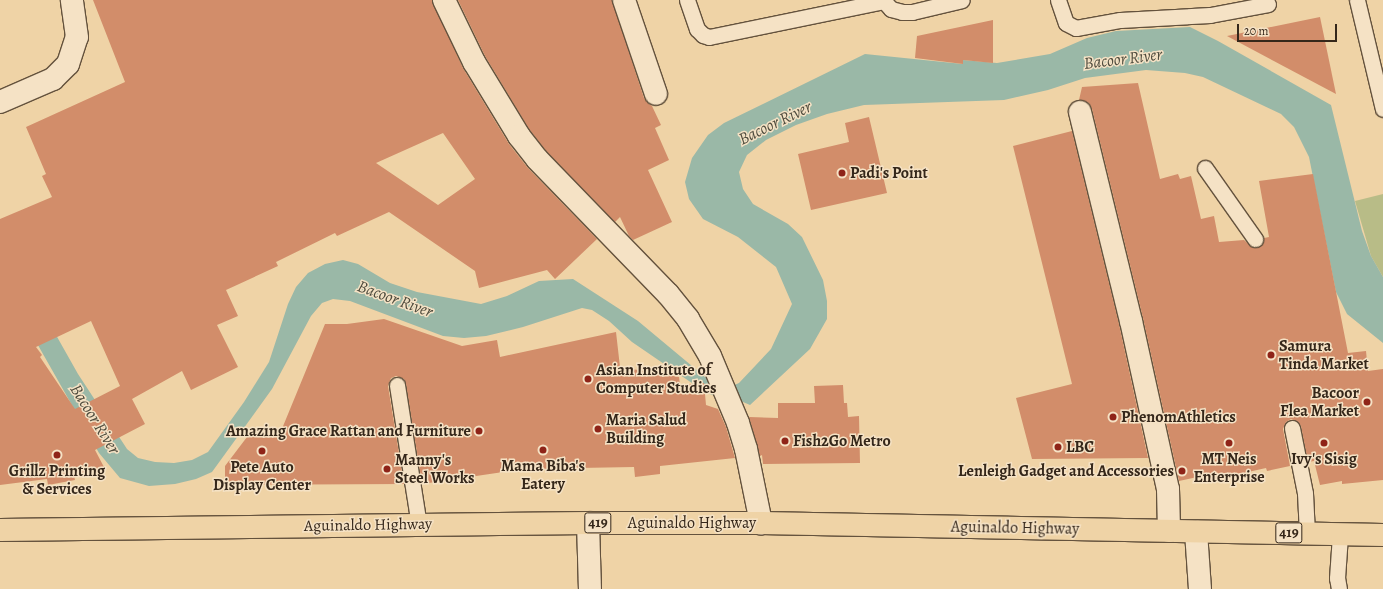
<!DOCTYPE html>
<html>
<head>
<meta charset="utf-8">
<style>
  body { margin:0 }
  #map { position:relative; width:1383px; height:589px; overflow:hidden; background:#efd3a6; font-family:Alegreya,serif }
  div>[style] { position:absolute }
  .green>* { inset:0; background:#b8bc87 }
  .water>* { inset:0; background:#9ab8a7 }
  .building>* { inset:0; background:#d28d6a }
  .roads { filter:drop-shadow(1px 0 #64523d) drop-shadow(-1px 0 #64523d) drop-shadow(0 1px #64523d) drop-shadow(0 -1px #64523d) }
  .service>* { height:15px; margin:-7.5px; padding:0 7.5px; transform-origin:7.5px; border-radius:7.5px; background:#f5e2c5 }
  .minor>* { height:22px; margin:-11px; padding:0 11px; transform-origin:11px; border-radius:11px; background:#f5e2c5 }
  .trunk>* { height:22px; margin:-11px; padding:0 11px; transform-origin:11px; border-radius:11px; background:#efd3a6 }
  .dots>* { width:11px; height:11px; translate:-50% -50%; box-sizing:border-box; border:2px solid #f5e2c5; border-radius:50% }
  span { translate:-50% -50%; white-space:nowrap; text-align:center; line-height:1.15; -webkit-text-stroke:3px #f5e2c5; paint-order:stroke }
  .shield-label span { padding:1px 3px; background:#f5e2c5; border:1px solid; border-radius:3px; -webkit-text-stroke-width:0 }
  .shield-label { font-size:15px; color:#35271a; font-weight:700 }
  .poi-label { font-size:16px; color:#35271a; font-weight:700 }
  .left { translate:0 -50%; text-align:left }
  .right { translate:-100% -50%; text-align:right }
  .street-label { font-size:16px; color:#35271a }
  .water-label { font-size:17px; color:#4e4b3d; font-style:italic }
  .scale { position:absolute; left:1237px; top:24px; width:100px; height:18px; box-sizing:border-box; border:2px solid #35271a; border-top:0; padding-left:5px; font-size:12px; line-height:14px; white-space:nowrap; color:#35271a; -webkit-text-stroke:3px #f5e2c5; paint-order:stroke }
</style>
</head>
<body>
<div id="map">
  <div class="green">
    <div style="clip-path:polygon(1383px 194px,1383px 277px,1371px 256px,1355px 201px)"></div>
  </div>
  <div class="water">
    <div style="clip-path:polygon(1190px 27px,1218px 41px,1331px 105px,1362px 231px,1371px 256px,1383px 277px,1383px 343px,1347px 314px,1336px 292px,1309px 157px,1294px 127px,1281px 114px,1203px 77px,1185px 73px,1146px 70px,1085px 78px,1048px 90px,1004px 100px,864px 105px,827px 114px,796px 125px,766px 140px,747px 155px,739px 172px,743px 189px,753px 204px,788px 224px,802px 237px,823px 280px,827px 301px,827px 319px,810px 349px,750px 405px,736px 399px,722px 399px,705px 392px,632px 342px,609px 321px,592px 310px,582px 308px,523px 327px,486px 336px,464px 338px,443px 336px,350px 301px,333px 299px,322px 303px,311px 316px,272px 389px,212px 472px,196px 479px,175px 484px,149px 486px,120px 478px,99px 453px,0 278px,56px 335px,78px 374px,127px 449px,138px 458px,155px 462px,174px 463px,192px 460px,208px 452px,244px 402px,269px 362px,288px 304px,296px 287px,308px 273px,325px 264px,343px 260px,358px 264px,390px 283px,417px 292px,481px 304px,507px 296px,539px 281px,573px 279px,638px 321px,710px 381px,725px 389px,739px 383px,771px 349px,792px 304px,776px 267px,738px 237px,703px 219px,689px 199px,685px 182px,692px 158px,708px 135px,724px 123px,865px 54px,963px 64px,963px 60px,997px 63px,1050px 54px,1087px 38px,1116px 31px)"></div>
  </div>
  <div class="building">
    <div style="clip-path:polygon(evenodd,93px 0,432px 0,463px 68px,509px 144px,528px 168px,597px 239px,555px 279px,547px 270px,479px 288px,475px 271px,389px 212px,337px 236px,335px 233px,276px 262px,278px 266px,226px 290px,238px 316px,217px 325px,238px 367px,191px 390px,182px 371px,132px 399px,145px 424px,95px 450px,105px 469px,74px 476px,75px 480px,48px 485px,47px 479px,0 485px,0 219px,52px 197px,42px 176px,46px 174px,26px 127px,125px 82px,93px 0,443px 133px,475px 179px,438px 205px,376px 163px,443px 133px,93px 0,91px 321px,120px 386px,75px 409px,40px 357px,42px 355px,36px 347px,91px 321px)"></div>
    <div style="clip-path:polygon(458px 0,612px 0,644px 98px,648px 103px,652px 106px,661px 125px,655px 128px,669px 160px,648px 170px,672px 222px,633px 240px,629px 236px,620px 217px,615px 222px,546px 151px,529px 129px,485px 56px)"></div>
    <div style="clip-path:polygon(1320px 17px,1336px 94px,1227px 36px)"></div>
    <div style="clip-path:polygon(993px 20px,993px 63px,963px 60px,963px 64px,915px 58px,917px 36px)"></div>
    <div style="clip-path:polygon(1138px 83px,1160px 179px,1178px 174px,1180px 179px,1191px 176px,1201px 219px,1214px 216px,1219px 242px,1244px 240px,1252px 247px,1260px 246px,1264px 238px,1269px 237px,1259px 181px,1313px 174px,1348px 353px,1366px 351px,1368px 371px,1383px 369px,1383px 480px,1342px 484px,1342px 481px,1320px 485px,1314px 461px,1308px 462px,1301px 426px,1298px 422px,1291px 419px,1286px 422px,1283px 429px,1290px 466px,1267px 471px,1266px 468px,1212px 480px,1211px 474px,1179px 481px,1143px 318px,1092px 109px,1089px 103px,1079px 100px,1082px 87px)"></div>
    <div style="clip-path:polygon(869px 117px,887px 193px,811px 210px,798px 154px,849px 142px,845px 123px)"></div>
    <div style="clip-path:polygon(1072px 131px,1119px 324px,1148px 458px,1032px 459px,1016px 398px,1072px 384px,1013px 146px)"></div>
    <div style="clip-path:polygon(384px 319px,462px 346px,497px 340px,500px 357px,616px 332px,620px 367px,679px 377px,680px 385px,704px 383px,706px 405px,718px 409px,726px 427px,735px 458px,660px 466px,660px 474px,635px 477px,634px 467px,578px 468px,517px 470px,422px 484px,406px 384px,404px 379px,396px 376px,391px 378px,388px 386px,404px 484px,225px 485px,225px 466px,247px 437px,279px 436px,325px 324px,347px 324px)"></div>
    <div style="clip-path:polygon(843px 385px,844px 403px,847px 403px,848px 417px,859px 416px,860px 463px,763px 464px,762px 455px,760px 456px,749px 417px,778px 418px,778px 403px,815px 403px,814px 386px)"></div>
  </div>
  <div class="roads">
    <div class="service">
      <div style="left:687px;top:0;width:31px;rotate:71deg"></div>
      <div style="left:697px;top:29px;width:8px;rotate:45deg"></div>
      <div style="left:703px;top:35px;width:6px;rotate:18deg"></div>
      <div style="left:709px;top:37px;width:179px;rotate:-11.6deg"></div>
      <div style="left:883px;top:0;width:12px;rotate:48deg"></div>
      <div style="left:891px;top:9px;width:11px;rotate:15deg"></div>
      <div style="left:902px;top:12px;width:10px"></div>
      <div style="left:912px;top:12px;width:51px;rotate:-13.5deg"></div>
      <div style="left:1058px;top:0;width:24px;rotate:71deg"></div>
      <div style="left:1066px;top:23px;width:11px;rotate:27deg"></div>
      <div style="left:1076px;top:28px;width:45px;rotate:-10.3deg"></div>
      <div style="left:1120px;top:20px;width:90px;rotate:-3.2deg"></div>
      <div style="left:1210px;top:15px;width:59px;rotate:-10.7deg"></div>
      <div style="left:1357px;top:0;width:112px;rotate:76.6deg"></div>
      <div style="left:1205px;top:168px;width:87px;rotate:54.8deg"></div>
      <div style="left:397px;top:385px;width:142px;rotate:81.1deg"></div>
      <div style="left:1292px;top:428px;width:66px;rotate:78.7deg"></div>
      <div style="left:1305px;top:493px;width:41px;rotate:87.2deg"></div>
      <div style="left:1339px;top:589px;width:11px;rotate:-100deg"></div>
      <div style="left:1337px;top:578px;width:43px;rotate:-86deg"></div>
    </div>
    <div class="minor">
      <div style="left:444px;top:0;width:69px;rotate:64.2deg"></div>
      <div style="left:474px;top:62px;width:87px;rotate:58.7deg"></div>
      <div style="left:519px;top:136px;width:29px;rotate:52deg"></div>
      <div style="left:537px;top:159px;width:188px;rotate:45.9deg"></div>
      <div style="left:668px;top:294px;width:32px;rotate:51deg"></div>
      <div style="left:688px;top:319px;width:43px;rotate:59.3deg"></div>
      <div style="left:710px;top:356px;width:73px;rotate:67.3deg"></div>
      <div style="left:738px;top:423px;width:27px;rotate:73deg"></div>
      <div style="left:746px;top:449px;width:76px;rotate:78.5deg"></div>
      <div style="left:624px;top:0;width:99px;rotate:71.2deg"></div>
      <div style="left:0;top:102px;width:58px;rotate:-23.5deg"></div>
      <div style="left:53px;top:79px;width:21px;rotate:-45deg"></div>
      <div style="left:68px;top:64px;width:28px;rotate:-72deg"></div>
      <div style="left:77px;top:37px;width:37px;rotate:-98deg"></div>
      <div style="left:1080px;top:112px;width:215px;rotate:76.3deg"></div>
      <div style="left:1131px;top:321px;width:172px;rotate:77.6deg"></div>
      <div style="left:1168px;top:489px;width:42px;rotate:88.6deg"></div>
      <div style="left:588px;top:523px;width:66px;rotate:88.3deg"></div>
      <div style="left:1196px;top:532px;width:57px;rotate:86deg"></div>
    </div>
    <div class="trunk">
      <div style="left:0;top:530px;width:588px;rotate:-0.68deg"></div>
      <div style="left:588px;top:523px;width:173px"></div>
      <div style="left:761px;top:523px;width:622px;rotate:1.11deg"></div>
    </div>
  </div>
  <div class="dots">
    <div style="left:842px;top:173px;background:#8f2418"></div>
    <div style="left:1271px;top:355px;background:#8f2418"></div>
    <div style="left:588px;top:379px;background:#8f2418"></div>
    <div style="left:1367px;top:402px;background:#8f2418"></div>
    <div style="left:1113px;top:417px;background:#8f2418"></div>
    <div style="left:598px;top:429px;background:#8f2418"></div>
    <div style="left:479px;top:431px;background:#8f2418"></div>
    <div style="left:785px;top:441px;background:#8f2418"></div>
    <div style="left:1229px;top:443px;background:#8f2418"></div>
    <div style="left:1324px;top:443px;background:#8f2418"></div>
    <div style="left:1058px;top:447px;background:#8f2418"></div>
    <div style="left:543px;top:450px;background:#8f2418"></div>
    <div style="left:262px;top:451px;background:#8f2418"></div>
    <div style="left:57px;top:455px;background:#8f2418"></div>
    <div style="left:387px;top:469px;background:#8f2418"></div>
    <div style="left:1182px;top:471px;background:#8f2418"></div>
  </div>
  <div class="shield-label">
    <span style="left:598px;top:523px">419</span>
    <span style="left:1289px;top:533px">419</span>
  </div>
  <div class="poi-label">
    <span class="left" style="left:850px;top:173px">Padi's Point</span>
    <span class="left" style="left:1279px;top:355px">Samura<br>Tinda Market</span>
    <span class="left" style="left:596px;top:379px">Asian Institute of<br>Computer Studies</span>
    <span class="right" style="left:1359px;top:402px">Bacoor<br>Flea Market</span>
    <span class="left" style="left:1121px;top:417px">PhenomAthletics</span>
    <span class="left" style="left:606px;top:429px">Maria Salud<br>Building</span>
    <span class="right" style="left:471px;top:431px">Amazing Grace Rattan and Furniture</span>
    <span class="left" style="left:793px;top:441px">Fish2Go Metro</span>
    <span class="left" style="left:1066px;top:447px">LBC</span>
    <span style="left:1229px;top:468px">MT Neis<br>Enterprise</span>
    <span style="left:1324px;top:459px">Ivy's Sisig</span>
    <span class="left" style="left:395px;top:469px">Manny's<br>Steel Works</span>
    <span style="left:543px;top:475px">Mama Biba's<br>Eatery</span>
    <span style="left:262px;top:476px">Pete Auto<br>Display Center</span>
    <span style="left:57px;top:480px">Grillz Printing<br>&amp; Services</span>
    <span class="right" style="left:1174px;top:471px">Lenleigh Gadget and Accessories</span>
  </div>
  <div class="street-label">
    <span style="left:692px;top:523px">Aguinaldo Highway</span>
    <span style="left:368px;top:525px;rotate:-1deg">Aguinaldo Highway</span>
    <span style="left:1015px;top:528px;rotate:1deg">Aguinaldo Highway</span>
  </div>
  <div class="water-label">
    <span style="left:1123px;top:59px;rotate:-7deg">Bacoor River</span>
    <span style="left:775px;top:123px;rotate:-26deg">Bacoor River</span>
    <span style="left:395px;top:299px;rotate:20deg">Bacoor River</span>
    <span style="left:95px;top:419px;rotate:58deg">Bacoor River</span>
  </div>
  <div class="scale">20 m</div>
</div>
</body>
</html>
